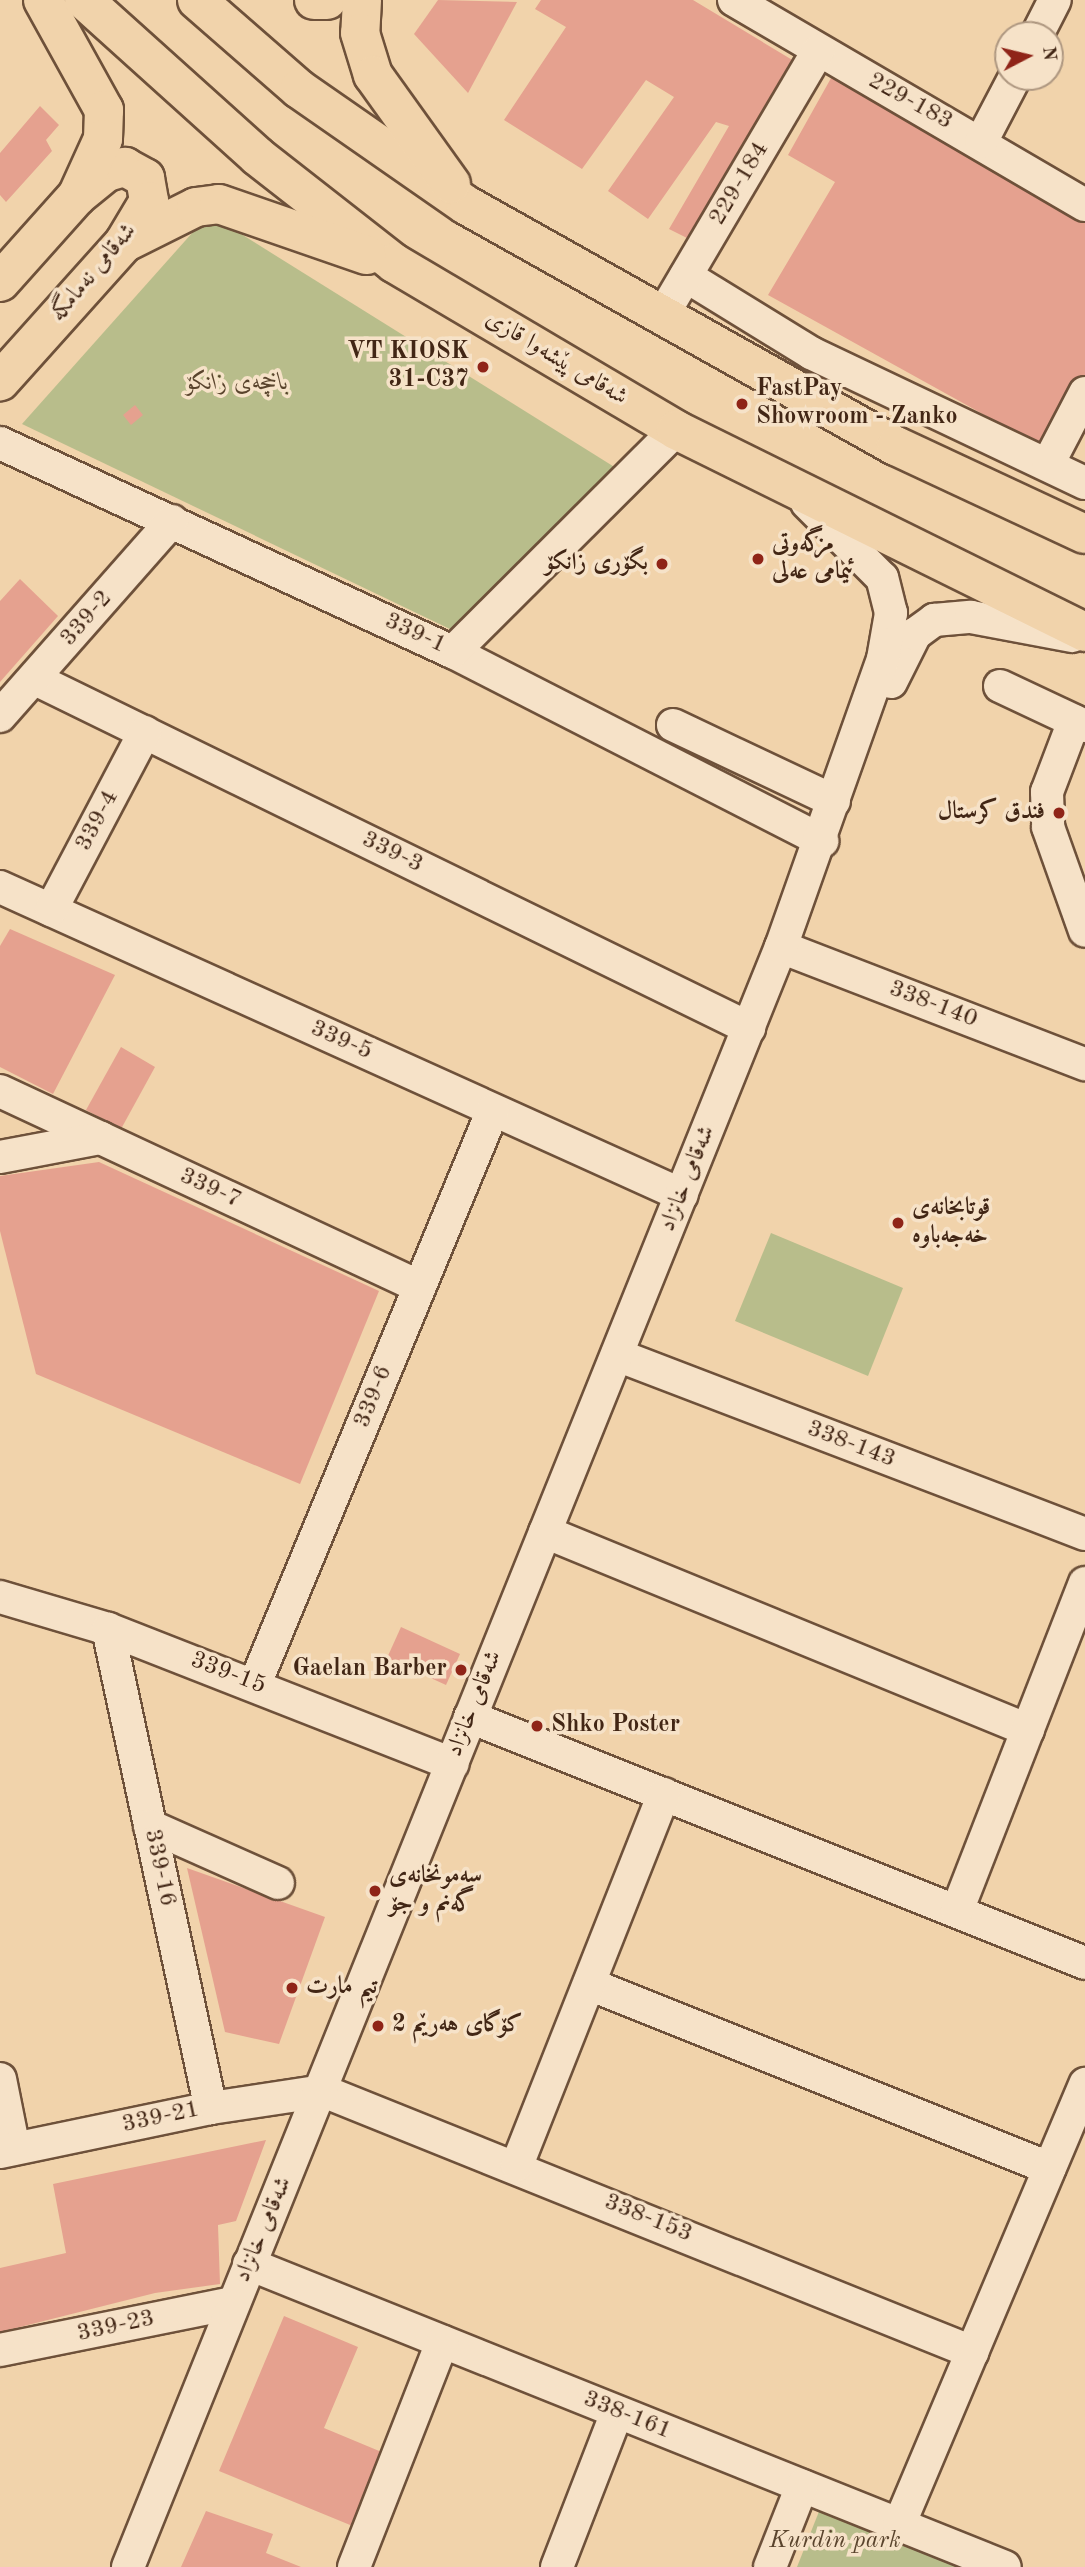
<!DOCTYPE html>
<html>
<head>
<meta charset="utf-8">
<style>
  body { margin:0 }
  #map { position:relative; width:1085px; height:2567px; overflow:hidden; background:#f1d3ab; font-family:"Old Standard TT",Amiri,serif }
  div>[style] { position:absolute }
  .green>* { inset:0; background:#b8bd8b }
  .building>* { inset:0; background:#e5a18f }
  .roads { filter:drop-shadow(2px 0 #6e513a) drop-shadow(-2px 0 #6e513a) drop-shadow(0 2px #6e513a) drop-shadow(0 -2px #6e513a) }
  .minor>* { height:32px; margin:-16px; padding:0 16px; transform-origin:16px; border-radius:16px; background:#f6e2c8 }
  .major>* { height:38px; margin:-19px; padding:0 19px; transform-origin:19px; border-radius:19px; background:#f1d3ab }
  .highway>* { height:38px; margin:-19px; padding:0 19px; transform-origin:19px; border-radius:19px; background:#f1d3ab }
  .dots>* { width:19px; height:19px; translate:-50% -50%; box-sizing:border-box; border:4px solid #f6e2c8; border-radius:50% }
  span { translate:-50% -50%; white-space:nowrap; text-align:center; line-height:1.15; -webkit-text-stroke:7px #f6e2c8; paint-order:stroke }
  .street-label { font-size:24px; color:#422615 }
  .poi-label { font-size:24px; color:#422615; font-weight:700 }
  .right { translate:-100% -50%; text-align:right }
  .left { translate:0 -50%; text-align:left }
  .park-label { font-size:24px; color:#5a442d; font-style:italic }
  .north { position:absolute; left:994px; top:21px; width:70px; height:70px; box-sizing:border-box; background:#f6e2c8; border:2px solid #ae9780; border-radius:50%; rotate:83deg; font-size:19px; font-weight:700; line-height:28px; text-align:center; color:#422615 }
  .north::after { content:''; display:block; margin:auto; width:24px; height:32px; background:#8f2418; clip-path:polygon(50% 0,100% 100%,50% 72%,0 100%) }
</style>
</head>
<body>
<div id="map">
  <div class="green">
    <div style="clip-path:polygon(209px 214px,616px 468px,452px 630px,22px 424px)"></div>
    <div style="clip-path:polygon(771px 1233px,903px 1288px,868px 1376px,735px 1321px)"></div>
    <div style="clip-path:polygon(820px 2509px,966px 2567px,797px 2567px)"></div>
  </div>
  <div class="building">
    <div style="clip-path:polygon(438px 0,517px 2px,468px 93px,414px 34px)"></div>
    <div style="clip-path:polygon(541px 0,693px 0,799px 64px,695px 242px,669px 229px,729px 126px,716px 122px,648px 219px,608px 191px,674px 97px,646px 80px,582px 169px,504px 120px,566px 27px,535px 9px)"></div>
    <div style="clip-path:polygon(835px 71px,1085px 220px,1085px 376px,1046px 449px,768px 295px,835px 182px,788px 155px)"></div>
    <div style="clip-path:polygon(40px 106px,59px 125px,46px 140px,52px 151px,6px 202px,0 195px,0 153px)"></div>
    <div style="clip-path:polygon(135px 405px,143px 415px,131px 425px,123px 415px)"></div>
    <div style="clip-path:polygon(20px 579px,58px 616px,0 682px,0 601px)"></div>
    <div style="clip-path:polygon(10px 929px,115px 975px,53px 1094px,0 1067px,0 946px)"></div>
    <div style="clip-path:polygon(121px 1047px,155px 1067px,121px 1129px,86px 1110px)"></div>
    <div style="clip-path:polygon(99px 1162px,379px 1291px,300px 1484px,36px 1374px,0 1231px,0 1176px)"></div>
    <div style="clip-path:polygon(401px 1627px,460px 1654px,446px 1685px,387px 1658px)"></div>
    <div style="clip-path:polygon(187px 1868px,325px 1917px,279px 2044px,225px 2032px)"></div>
    <div style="clip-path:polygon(266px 2140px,236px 2221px,218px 2225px,220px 2284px,155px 2293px,0 2332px,0 2268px,66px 2253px,53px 2184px)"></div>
    <div style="clip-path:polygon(284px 2316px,358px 2347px,324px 2428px,384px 2453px,355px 2527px,219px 2471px)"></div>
    <div style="clip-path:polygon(206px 2511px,273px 2534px,266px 2553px,301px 2567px,181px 2567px)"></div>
  </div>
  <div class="roads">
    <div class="minor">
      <div style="left:734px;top:0;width:406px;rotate:30.3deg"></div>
      <div style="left:1037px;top:35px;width:39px;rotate:-63deg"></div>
      <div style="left:981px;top:142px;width:73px;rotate:-62.4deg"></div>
      <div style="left:686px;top:276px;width:147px;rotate:31.6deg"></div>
      <div style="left:811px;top:353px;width:303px;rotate:25.4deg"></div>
      <div style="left:662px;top:316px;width:308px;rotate:-59.5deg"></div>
      <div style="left:0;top:443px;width:499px;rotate:24.8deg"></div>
      <div style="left:453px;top:652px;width:415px;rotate:27.1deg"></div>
      <div style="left:1048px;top:464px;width:80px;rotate:-62.5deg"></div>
      <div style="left:453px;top:652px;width:315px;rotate:-44.9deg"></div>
      <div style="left:35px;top:679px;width:795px;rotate:26.05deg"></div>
      <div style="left:891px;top:682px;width:54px;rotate:-63.4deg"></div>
      <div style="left:915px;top:634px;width:24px;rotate:-36deg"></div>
      <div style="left:934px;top:620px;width:37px;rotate:-5deg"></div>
      <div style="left:971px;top:617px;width:103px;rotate:10.7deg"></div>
      <div style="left:1000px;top:686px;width:94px;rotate:25.2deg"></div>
      <div style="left:0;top:716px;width:260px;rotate:-48.6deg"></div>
      <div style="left:1074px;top:721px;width:76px;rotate:110.8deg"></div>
      <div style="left:1047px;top:792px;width:35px;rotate:88deg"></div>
      <div style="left:1048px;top:827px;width:110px;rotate:70.4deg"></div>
      <div style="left:673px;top:725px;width:178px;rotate:25.3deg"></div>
      <div style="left:0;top:887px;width:748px;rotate:24.3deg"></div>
      <div style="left:51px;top:910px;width:201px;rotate:-62.2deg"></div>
      <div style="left:781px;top:947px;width:326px;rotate:21.1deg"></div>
      <div style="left:0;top:1091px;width:463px;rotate:25deg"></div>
      <div style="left:0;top:1157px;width:103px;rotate:-10.7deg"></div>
      <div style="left:617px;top:1355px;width:501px;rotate:20.93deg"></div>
      <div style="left:545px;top:1532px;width:522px;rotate:22.29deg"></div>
      <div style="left:0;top:1597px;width:113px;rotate:16.5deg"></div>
      <div style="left:108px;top:1629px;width:370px;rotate:21.4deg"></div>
      <div style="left:108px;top:1629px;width:490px;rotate:77.9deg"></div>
      <div style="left:255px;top:1684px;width:621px;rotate:-67.48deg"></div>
      <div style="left:470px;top:1717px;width:662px;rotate:21.8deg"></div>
      <div style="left:150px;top:1826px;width:140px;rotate:24deg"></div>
      <div style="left:957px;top:1911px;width:352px;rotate:-68.7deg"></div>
      <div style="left:589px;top:1984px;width:496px;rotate:21.8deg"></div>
      <div style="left:0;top:2079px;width:71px;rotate:78.7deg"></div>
      <div style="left:0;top:2152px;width:216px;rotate:-11.8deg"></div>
      <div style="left:211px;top:2108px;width:113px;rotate:-8.6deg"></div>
      <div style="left:323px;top:2091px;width:700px;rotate:21.91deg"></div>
      <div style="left:517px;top:2165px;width:399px;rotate:-68.4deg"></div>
      <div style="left:249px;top:2264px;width:814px;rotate:21.84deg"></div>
      <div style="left:0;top:2350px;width:238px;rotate:-11.4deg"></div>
      <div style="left:899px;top:2525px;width:479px;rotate:-67.1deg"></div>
      <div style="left:128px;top:2567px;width:1747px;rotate:-68.05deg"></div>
      <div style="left:781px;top:947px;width:306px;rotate:-70.5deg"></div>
      <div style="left:883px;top:659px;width:47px;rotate:-80.1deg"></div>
      <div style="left:891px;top:613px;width:36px;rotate:-104deg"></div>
      <div style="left:882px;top:578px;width:106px;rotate:-135deg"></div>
      <div style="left:354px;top:2567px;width:242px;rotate:-68.6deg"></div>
      <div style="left:557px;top:2567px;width:166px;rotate:-68.8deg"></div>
      <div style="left:770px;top:2567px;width:87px;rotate:-68.4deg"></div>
    </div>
    <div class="major">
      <div style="left:314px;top:0;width:13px"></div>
      <div style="left:0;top:282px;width:115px;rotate:-48.2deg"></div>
      <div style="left:77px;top:196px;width:38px;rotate:-39deg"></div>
      <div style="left:107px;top:172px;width:19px;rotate:-16deg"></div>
      <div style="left:125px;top:167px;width:23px;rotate:29deg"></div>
      <div style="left:145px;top:178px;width:23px;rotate:80deg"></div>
      <div style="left:149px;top:201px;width:49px;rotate:120.8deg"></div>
      <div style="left:124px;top:243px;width:186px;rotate:131.9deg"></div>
    </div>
    <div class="highway">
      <div style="left:43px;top:0;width:126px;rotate:61deg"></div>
      <div style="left:104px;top:110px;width:29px;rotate:92deg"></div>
      <div style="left:103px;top:139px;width:63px;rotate:114.5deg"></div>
      <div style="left:84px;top:0;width:233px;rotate:42deg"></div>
      <div style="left:257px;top:156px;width:174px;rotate:38deg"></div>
      <div style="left:394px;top:263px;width:328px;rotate:30.6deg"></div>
      <div style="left:676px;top:430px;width:456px;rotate:26.3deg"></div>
      <div style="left:197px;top:0;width:135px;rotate:41.1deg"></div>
      <div style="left:299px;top:89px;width:203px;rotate:34.8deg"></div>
      <div style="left:466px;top:205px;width:493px;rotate:29.3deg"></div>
      <div style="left:896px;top:446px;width:208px;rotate:25deg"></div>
      <div style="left:362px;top:0;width:33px;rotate:93deg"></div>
      <div style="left:360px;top:33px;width:44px;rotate:72.8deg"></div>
      <div style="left:373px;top:75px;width:134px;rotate:54.4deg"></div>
      <div style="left:124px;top:243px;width:80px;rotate:-26.6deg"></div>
      <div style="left:196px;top:207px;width:23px;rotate:-7deg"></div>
      <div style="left:219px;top:204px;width:156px;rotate:19.1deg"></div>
    </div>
  </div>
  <div class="dots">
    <div style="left:483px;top:367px;background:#8f2418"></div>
    <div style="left:742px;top:404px;background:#8f2418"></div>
    <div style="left:758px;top:559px;background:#8f2418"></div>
    <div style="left:662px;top:564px;background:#8f2418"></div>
    <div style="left:1059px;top:813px;background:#8f2418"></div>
    <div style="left:898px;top:1223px;background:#8f2418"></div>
    <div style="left:461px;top:1670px;background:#8f2418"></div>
    <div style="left:537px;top:1726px;background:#8f2418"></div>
    <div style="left:375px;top:1891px;background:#8f2418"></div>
    <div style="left:292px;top:1988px;background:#8f2418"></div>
    <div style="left:378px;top:2026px;background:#8f2418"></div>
  </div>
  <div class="street-label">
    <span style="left:910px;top:102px;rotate:29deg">229-183</span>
    <span style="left:740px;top:184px;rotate:-59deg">229-184</span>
    <span style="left:94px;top:273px;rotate:-50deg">شەقامی نەمامگە</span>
    <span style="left:556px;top:359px;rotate:31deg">شەقامی پێشەوا قازی</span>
    <span style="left:87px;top:619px;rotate:-49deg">339-2</span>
    <span style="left:415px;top:634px;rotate:25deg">339-1</span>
    <span style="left:98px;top:821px;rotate:-62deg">339-4</span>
    <span style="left:392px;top:853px;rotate:26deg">339-3</span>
    <span style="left:933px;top:1005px;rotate:21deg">338-140</span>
    <span style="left:341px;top:1041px;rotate:24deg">339-5</span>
    <span style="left:688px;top:1179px;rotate:-68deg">شەقامی خانزاد</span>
    <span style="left:210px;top:1189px;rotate:25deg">339-7</span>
    <span style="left:374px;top:1397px;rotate:-68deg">339-6</span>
    <span style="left:851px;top:1445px;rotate:21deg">338-143</span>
    <span style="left:228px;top:1674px;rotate:21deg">339-15</span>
    <span style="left:475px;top:1704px;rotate:-68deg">شەقامی خانزاد</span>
    <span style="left:159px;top:1868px;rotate:78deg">339-16</span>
    <span style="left:161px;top:2118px;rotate:-12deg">339-21</span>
    <span style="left:648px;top:2219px;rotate:22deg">338-153</span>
    <span style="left:264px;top:2230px;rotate:-67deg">شەقامی خانزاد</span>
    <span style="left:116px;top:2327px;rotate:-12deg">339-23</span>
    <span style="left:627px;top:2416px;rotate:22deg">338-161</span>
  </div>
  <div class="poi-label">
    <span class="right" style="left:469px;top:367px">VT KIOSK<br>31-C37</span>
    <span class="left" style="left:756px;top:404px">FastPay<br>Showroom - Zanko</span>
    <span class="left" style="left:772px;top:559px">مزگەوتی<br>ئیمامی عەلی</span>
    <span class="right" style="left:648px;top:564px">بگۆری زانكۆ</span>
    <span class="right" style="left:1045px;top:813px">فندق کرستال</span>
    <span class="left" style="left:912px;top:1223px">قوتابخانەی<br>خەجەباوە</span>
    <span class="right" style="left:447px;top:1670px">Gaelan Barber</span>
    <span class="left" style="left:551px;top:1726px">Shko Poster</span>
    <span class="left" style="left:389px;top:1891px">سەمونخانەی<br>گەنم و جۆ</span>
    <span class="left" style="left:306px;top:1988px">تيم مارت</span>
    <span class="left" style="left:392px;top:2026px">کۆگای هەرێم 2</span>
  </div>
  <div class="park-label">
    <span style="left:237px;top:384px">باخچەی زانکۆ</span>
    <span style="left:835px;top:2542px">Kurdin park</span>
  </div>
  <div class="north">N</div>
</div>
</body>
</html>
